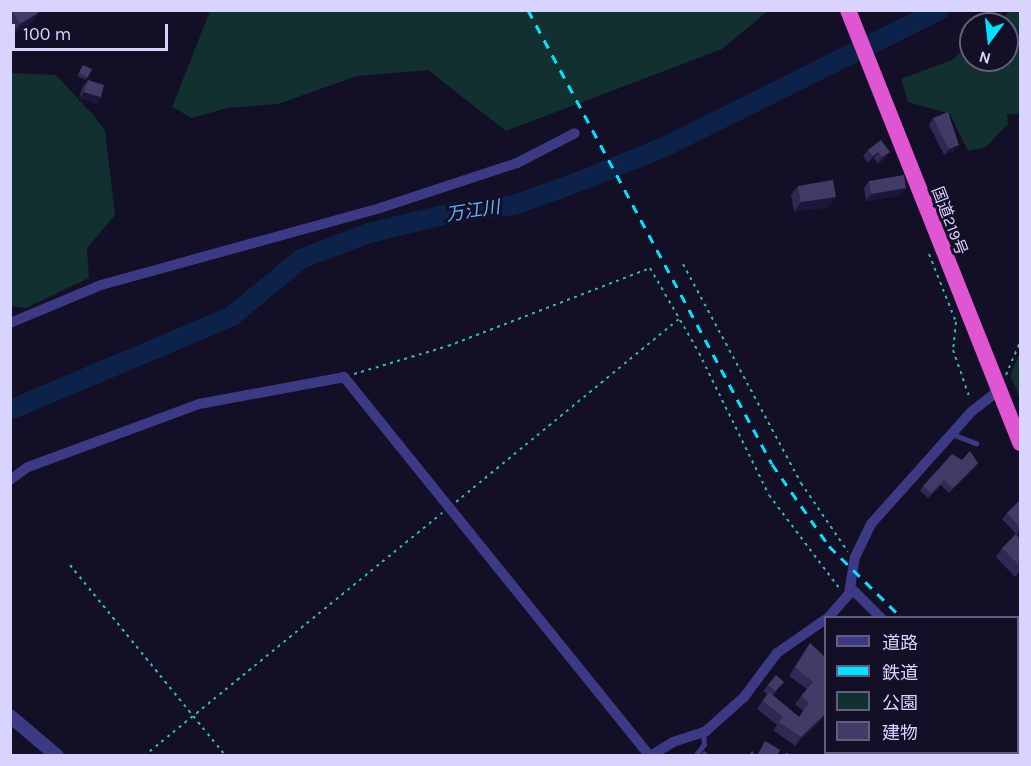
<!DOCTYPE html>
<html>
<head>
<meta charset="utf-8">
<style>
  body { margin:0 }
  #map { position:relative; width:1031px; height:766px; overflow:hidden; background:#130f26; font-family:Karla,"Noto Sans JP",sans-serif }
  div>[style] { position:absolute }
  .green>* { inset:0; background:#12302f }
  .river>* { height:20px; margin:-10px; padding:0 10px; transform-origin:10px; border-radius:10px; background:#0c2248 }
  .path>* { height:2px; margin-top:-1px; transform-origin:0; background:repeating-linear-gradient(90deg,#2fb8b0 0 3px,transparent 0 7.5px) }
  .service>* { height:5px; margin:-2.5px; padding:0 2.5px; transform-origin:2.5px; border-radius:2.5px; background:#3d3a85 }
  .minor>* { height:10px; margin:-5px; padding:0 5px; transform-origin:5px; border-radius:5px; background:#3d3a85 }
  .tertiary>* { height:14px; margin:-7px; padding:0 7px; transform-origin:7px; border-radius:7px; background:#3d3a85 }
  .trunk>* { height:16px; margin:-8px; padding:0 8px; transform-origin:8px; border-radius:8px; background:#e055d1 }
  .rail>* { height:3px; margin-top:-1.5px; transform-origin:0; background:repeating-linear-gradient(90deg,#00e5ff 0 9px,transparent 0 17px) }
  .wall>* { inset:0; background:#312854 }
  .shaded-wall>* { inset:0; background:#1d163a }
  .building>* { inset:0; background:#433a66 }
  span { translate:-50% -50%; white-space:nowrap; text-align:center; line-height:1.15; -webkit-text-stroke:6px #130f26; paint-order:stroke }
  .street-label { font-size:16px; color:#d9d4ff }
  .water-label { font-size:18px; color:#62b6ff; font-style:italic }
  .frame { position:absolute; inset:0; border:12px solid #d9d4ff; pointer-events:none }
  .legend { position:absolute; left:824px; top:616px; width:195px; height:138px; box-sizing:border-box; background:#130f26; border:2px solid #625e7d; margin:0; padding:8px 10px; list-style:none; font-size:18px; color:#d9d4ff }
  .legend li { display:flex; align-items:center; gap:12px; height:30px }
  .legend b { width:30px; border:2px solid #625e7d }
  .north { position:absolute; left:959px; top:12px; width:60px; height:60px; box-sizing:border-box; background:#130f26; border:2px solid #625e7d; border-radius:50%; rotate:195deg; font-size:16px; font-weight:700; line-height:24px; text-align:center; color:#d9d4ff }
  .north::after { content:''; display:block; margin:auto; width:21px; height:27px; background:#00e5ff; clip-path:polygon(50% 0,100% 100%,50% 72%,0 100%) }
  .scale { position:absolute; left:12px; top:24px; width:156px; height:27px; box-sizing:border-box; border:3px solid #d9d4ff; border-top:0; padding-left:8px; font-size:18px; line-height:21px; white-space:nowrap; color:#d9d4ff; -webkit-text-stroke:4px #130f26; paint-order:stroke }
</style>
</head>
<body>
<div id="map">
  <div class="green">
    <div style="clip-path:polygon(210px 11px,210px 10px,768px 11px,722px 49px,506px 131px,428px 70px,357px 76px,278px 104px,227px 108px,192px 118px,172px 107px)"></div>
    <div style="clip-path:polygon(1010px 11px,1020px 11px,1020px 114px,1007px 114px,1008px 124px,986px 147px,968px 151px,950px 114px,908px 102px,901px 79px,952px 60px,971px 44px,971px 60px,1007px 60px,1007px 24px,996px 24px)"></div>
    <div style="clip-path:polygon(11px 73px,56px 75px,95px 117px,105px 131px,115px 215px,87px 248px,89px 278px,26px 308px,11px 306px)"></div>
    <div style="clip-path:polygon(1020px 352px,1020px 398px,1010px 376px)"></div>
  </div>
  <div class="river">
    <div style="left:10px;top:410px;width:241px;rotate:-22.9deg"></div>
    <div style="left:232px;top:316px;width:89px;rotate:-39.6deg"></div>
    <div style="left:301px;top:259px;width:73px;rotate:-20.9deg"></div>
    <div style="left:369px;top:233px;width:89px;rotate:-13.7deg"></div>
    <div style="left:455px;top:212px;width:59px;rotate:-6.8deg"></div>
    <div style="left:514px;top:205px;width:77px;rotate:-19.9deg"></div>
    <div style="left:586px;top:179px;width:84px;rotate:-22.3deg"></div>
    <div style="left:664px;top:147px;width:308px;rotate:-26.4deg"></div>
  </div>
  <div class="path">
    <div style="left:929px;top:254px;width:73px;rotate:68.3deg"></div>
    <div style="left:956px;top:322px;width:28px;rotate:96deg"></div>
    <div style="left:953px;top:350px;width:52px;rotate:70.9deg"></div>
    <div style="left:683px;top:264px;width:249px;rotate:61.7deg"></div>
    <div style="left:801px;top:483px;width:83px;rotate:55.7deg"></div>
    <div style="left:354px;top:374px;width:98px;rotate:-16.6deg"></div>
    <div style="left:448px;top:346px;width:217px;rotate:-21.1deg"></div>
    <div style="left:650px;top:268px;width:98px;rotate:60deg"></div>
    <div style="left:699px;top:353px;width:158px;rotate:63.8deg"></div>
    <div style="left:769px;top:495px;width:116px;rotate:53deg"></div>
    <div style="left:1006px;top:375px;width:36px;rotate:-67deg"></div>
    <div style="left:456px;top:502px;width:288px;rotate:-39.4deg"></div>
    <div style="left:70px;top:565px;width:247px;rotate:50.8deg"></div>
    <div style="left:144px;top:756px;width:385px;rotate:-39.2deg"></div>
    <div style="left:889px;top:756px;width:4px;rotate:-63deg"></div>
  </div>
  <div class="service">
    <div style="left:952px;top:434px;width:26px;rotate:21deg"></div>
    <div style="left:786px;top:755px;width:3px;rotate:18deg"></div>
    <div style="left:695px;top:756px;width:15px;rotate:-53deg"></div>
    <div style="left:704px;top:744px;width:12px;rotate:-95deg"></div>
  </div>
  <div class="minor">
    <div style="left:10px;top:323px;width:99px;rotate:-22.7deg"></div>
    <div style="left:101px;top:285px;width:289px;rotate:-15.4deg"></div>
    <div style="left:380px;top:208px;width:144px;rotate:-18.2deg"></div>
    <div style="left:517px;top:163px;width:65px;rotate:-27.3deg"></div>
    <div style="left:10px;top:480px;width:22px;rotate:-36deg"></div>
    <div style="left:28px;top:467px;width:182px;rotate:-20.2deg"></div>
    <div style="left:199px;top:404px;width:147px;rotate:-10.5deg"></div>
    <div style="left:344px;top:377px;width:487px;rotate:51.1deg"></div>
    <div style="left:850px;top:587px;width:44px;rotate:45deg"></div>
    <div style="left:828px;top:618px;width:32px;rotate:-49deg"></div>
    <div style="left:849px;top:594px;width:37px;rotate:-81deg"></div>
    <div style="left:855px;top:557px;width:37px;rotate:-64deg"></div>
    <div style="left:871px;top:524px;width:150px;rotate:-48.2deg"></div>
    <div style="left:971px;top:412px;width:36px;rotate:-38deg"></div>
    <div style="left:1018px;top:727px;width:3px;rotate:45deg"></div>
    <div style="left:650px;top:756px;width:27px;rotate:-31deg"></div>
    <div style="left:673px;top:742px;width:35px;rotate:-18deg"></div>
    <div style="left:706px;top:731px;width:51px;rotate:-41.8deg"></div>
    <div style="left:744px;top:697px;width:55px;rotate:-53.1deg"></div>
    <div style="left:777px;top:653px;width:60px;rotate:-34.8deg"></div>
  </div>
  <div class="tertiary">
    <div style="left:10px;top:716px;width:62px;rotate:40.4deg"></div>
  </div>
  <div class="trunk">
    <div style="left:848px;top:10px;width:466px;rotate:68.3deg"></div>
  </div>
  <div class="rail">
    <div style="left:528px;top:10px;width:515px;rotate:61.74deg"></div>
    <div style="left:772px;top:464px;width:100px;rotate:55.2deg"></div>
    <div style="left:829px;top:546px;width:103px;rotate:44.6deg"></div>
    <div style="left:1018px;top:697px;width:3px;rotate:45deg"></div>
  </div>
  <div class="wall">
    <div style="clip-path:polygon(10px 10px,40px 10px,33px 22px,12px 35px,10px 34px)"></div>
    <div style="clip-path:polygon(83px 65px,88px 77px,86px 80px,77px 76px)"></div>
    <div style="clip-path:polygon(88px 80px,101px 97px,96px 104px,79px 98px,83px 86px)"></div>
    <div style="clip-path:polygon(933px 118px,954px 151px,944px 155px,929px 125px)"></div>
    <div style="clip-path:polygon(881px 140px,886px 158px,878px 164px,874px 158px,868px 163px,863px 156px,868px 150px)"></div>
    <div style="clip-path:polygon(869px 181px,901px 195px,866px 201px,864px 188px)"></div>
    <div style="clip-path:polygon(798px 186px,836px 197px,829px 207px,794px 212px,791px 195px)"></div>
    <div style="clip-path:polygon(962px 460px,978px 463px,975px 468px,949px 493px,941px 485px,928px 498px,920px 491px,923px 486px)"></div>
    <div style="clip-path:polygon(1020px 502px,1020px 531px,1017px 535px,1002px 519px,1007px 513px)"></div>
    <div style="clip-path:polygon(1020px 539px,1020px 571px,1015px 577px,996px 557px,1002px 548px)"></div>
    <div style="clip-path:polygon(810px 643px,825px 716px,795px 746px,773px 730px,777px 725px,757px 709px,767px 694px,763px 691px,768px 685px,784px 682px,773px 695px,799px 717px,803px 711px,795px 704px,807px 689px,789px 676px)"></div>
  </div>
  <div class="shaded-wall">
    <div style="clip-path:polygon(41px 11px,33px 22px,12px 35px,20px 24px)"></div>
    <div style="clip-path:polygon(84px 92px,101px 97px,96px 104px,79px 98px)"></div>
    <div style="clip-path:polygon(959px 145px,954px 151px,944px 155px,949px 149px)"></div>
    <div style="clip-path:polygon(878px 152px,874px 158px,868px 163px,873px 156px)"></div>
    <div style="clip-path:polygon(890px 152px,886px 158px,878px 164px,882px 157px)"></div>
    <div style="clip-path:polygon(906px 188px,901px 195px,866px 201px,871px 194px)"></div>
    <div style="clip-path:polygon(836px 197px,829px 207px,794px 212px,801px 202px)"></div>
    <div style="clip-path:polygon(978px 463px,975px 468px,949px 493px,953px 488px)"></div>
    <div style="clip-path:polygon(825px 714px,825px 716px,795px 746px,801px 737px)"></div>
  </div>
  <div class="building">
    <div style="clip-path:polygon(11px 10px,40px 10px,41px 11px,20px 24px)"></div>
    <div style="clip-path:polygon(83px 65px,92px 69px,88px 77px,79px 73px)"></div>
    <div style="clip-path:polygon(88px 80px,104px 85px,101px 97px,84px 92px)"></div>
    <div style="clip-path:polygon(948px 112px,959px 145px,949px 149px,933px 118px)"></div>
    <div style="clip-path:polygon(881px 140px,890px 152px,882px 157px,878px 152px,873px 156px,868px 150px)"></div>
    <div style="clip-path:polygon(904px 175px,906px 188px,871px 194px,869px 181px)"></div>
    <div style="clip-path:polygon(833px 180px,836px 197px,801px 202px,798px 186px)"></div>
    <div style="clip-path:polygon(970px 451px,978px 463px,953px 488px,944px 480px,931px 493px,923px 486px,952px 454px,962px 460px)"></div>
    <div style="clip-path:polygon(1019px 501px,1020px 502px,1020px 527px,1007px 513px)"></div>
    <div style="clip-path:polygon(1016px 534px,1020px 539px,1020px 566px,1002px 548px)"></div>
    <div style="clip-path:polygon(810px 643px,825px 657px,825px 714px,801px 737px,779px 722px,783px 717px,763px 701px,769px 692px,799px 717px,809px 703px,801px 696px,813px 682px,795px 667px)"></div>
    <div style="clip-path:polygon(776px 675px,784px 682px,775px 691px,768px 685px)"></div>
    <div style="clip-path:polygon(765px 741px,780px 750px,777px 756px,757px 756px)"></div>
    <div style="clip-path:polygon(704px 751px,711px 756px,700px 756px)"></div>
    <div style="clip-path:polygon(752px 751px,756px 756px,748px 756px)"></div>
  </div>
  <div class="street-label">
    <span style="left:949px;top:221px;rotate:69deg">国道219号</span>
  </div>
  <div class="water-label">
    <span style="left:473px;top:211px;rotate:-9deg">万江川</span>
  </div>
  <div class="frame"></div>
  <ul class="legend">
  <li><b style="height:8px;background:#3d3a85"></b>道路</li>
  <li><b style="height:8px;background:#00e5ff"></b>鉄道</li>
  <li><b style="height:16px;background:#12302f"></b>公園</li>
  <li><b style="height:16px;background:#433a66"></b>建物</li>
  </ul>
  <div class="north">N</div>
  <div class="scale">100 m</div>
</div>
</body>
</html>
